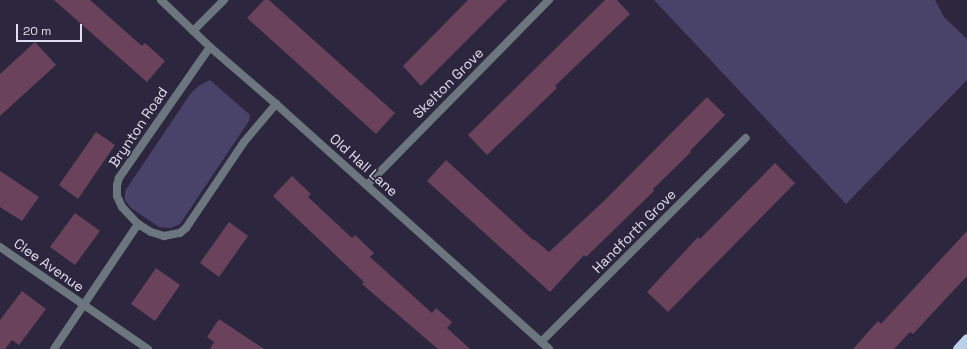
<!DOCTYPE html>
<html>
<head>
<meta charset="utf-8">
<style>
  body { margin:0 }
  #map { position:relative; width:967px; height:349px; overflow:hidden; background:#2c273e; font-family:"Space Grotesk",sans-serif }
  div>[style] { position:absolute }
  .green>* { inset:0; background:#494269 }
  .building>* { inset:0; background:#6a425c }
  .minor>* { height:8px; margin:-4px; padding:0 4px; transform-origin:4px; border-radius:4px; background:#6c767f }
  .trunk>* { height:11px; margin:-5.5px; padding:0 5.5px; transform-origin:5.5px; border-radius:5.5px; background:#b9d0e6 }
  span { translate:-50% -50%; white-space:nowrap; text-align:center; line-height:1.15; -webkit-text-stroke:3.5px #2c273e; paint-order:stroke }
  .street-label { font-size:14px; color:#e1dfee }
  .scale { position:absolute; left:16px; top:24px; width:66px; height:18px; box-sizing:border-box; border:2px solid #e1dfee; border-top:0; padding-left:5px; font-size:12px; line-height:14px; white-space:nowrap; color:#e1dfee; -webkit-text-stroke:3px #2c273e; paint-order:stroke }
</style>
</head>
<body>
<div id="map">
  <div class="green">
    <div style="clip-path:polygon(654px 0,935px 0,944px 17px,967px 39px,967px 80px,846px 204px)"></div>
    <div style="clip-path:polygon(210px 80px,250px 115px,249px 121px,180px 224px,171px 228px,159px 227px,131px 208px,125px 200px,125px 191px,191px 93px,200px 85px)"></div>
  </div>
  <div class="building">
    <div style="clip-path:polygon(54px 0,90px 0,142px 46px,145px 43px,165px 61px,147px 82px)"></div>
    <div style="clip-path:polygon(264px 0,269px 0,395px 113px,376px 134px,247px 18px)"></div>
    <div style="clip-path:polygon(468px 0,507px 0,421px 86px,403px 66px)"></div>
    <div style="clip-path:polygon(605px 0,617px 0,630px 14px,555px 86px,557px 88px,487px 155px,468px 135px)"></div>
    <div style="clip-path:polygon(35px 42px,56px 65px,0 116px,0 74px)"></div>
    <div style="clip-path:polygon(707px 97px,725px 115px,690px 151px,691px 152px,653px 189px,654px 191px,586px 257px,584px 255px,550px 292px,427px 181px,446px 160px,532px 239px,536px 241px,549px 252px,604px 201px)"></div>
    <div style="clip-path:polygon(96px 132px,115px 145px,78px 199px,59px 185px)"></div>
    <div style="clip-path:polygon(775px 163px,795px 183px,668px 312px,647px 292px,698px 237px,700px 239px)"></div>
    <div style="clip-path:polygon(0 171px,39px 197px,22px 221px,0 207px)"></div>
    <div style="clip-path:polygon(292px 176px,311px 194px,308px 197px,352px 238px,355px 235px,374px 253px,370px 257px,432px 313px,436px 308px,452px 322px,447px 328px,470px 349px,438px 349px,362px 284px,364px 282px,273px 196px)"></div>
    <div style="clip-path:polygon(75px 213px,100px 231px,75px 265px,50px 247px)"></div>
    <div style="clip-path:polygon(229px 222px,248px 236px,219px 277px,200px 263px)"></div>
    <div style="clip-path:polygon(967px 231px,967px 276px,913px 334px,910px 332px,894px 349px,853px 349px,878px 321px,881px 324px)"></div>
    <div style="clip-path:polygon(156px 268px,180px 285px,155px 321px,131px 304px)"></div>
    <div style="clip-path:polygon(22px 291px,46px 309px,19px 345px,12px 340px,5px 349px,0 349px,0 320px)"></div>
    <div style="clip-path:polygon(219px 319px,264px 349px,210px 349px,214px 342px,207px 337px)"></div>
  </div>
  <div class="minor">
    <div style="left:161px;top:0;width:68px;rotate:43.8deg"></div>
    <div style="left:210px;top:47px;width:87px;rotate:40.8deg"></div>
    <div style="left:276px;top:104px;width:367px;rotate:41.9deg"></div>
    <div style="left:193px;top:31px;width:44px;rotate:-45deg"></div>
    <div style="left:210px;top:47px;width:160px;rotate:124.8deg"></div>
    <div style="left:119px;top:178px;width:7px;rotate:106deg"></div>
    <div style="left:117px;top:185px;width:11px;rotate:90deg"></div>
    <div style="left:117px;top:196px;width:12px;rotate:66deg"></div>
    <div style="left:122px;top:207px;width:23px;rotate:47deg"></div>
    <div style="left:138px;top:224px;width:15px;rotate:32deg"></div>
    <div style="left:151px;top:232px;width:14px;rotate:17deg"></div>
    <div style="left:164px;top:236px;width:16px;rotate:-11deg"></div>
    <div style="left:180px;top:233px;width:8px;rotate:-40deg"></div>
    <div style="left:186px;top:228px;width:104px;rotate:-56deg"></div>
    <div style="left:244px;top:142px;width:50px;rotate:-49.9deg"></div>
    <div style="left:367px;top:185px;width:260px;rotate:-45.5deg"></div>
    <div style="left:0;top:247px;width:180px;rotate:34.6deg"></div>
    <div style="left:541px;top:342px;width:289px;rotate:-44.9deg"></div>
    <div style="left:54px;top:349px;width:151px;rotate:-56.1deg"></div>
  </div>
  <div class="trunk">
    <div style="left:958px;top:349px;width:13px;rotate:-48deg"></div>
  </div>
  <div class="street-label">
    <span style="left:448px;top:83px;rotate:-45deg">Skelton Grove</span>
    <span style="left:138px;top:127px;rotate:-56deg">Brynton Road</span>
    <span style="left:364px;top:165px;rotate:42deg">Old Hall Lane</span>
    <span style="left:634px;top:231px;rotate:-45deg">Handforth Grove</span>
    <span style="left:49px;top:265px;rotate:35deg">Clee Avenue</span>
  </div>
  <div class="scale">20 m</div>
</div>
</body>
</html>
